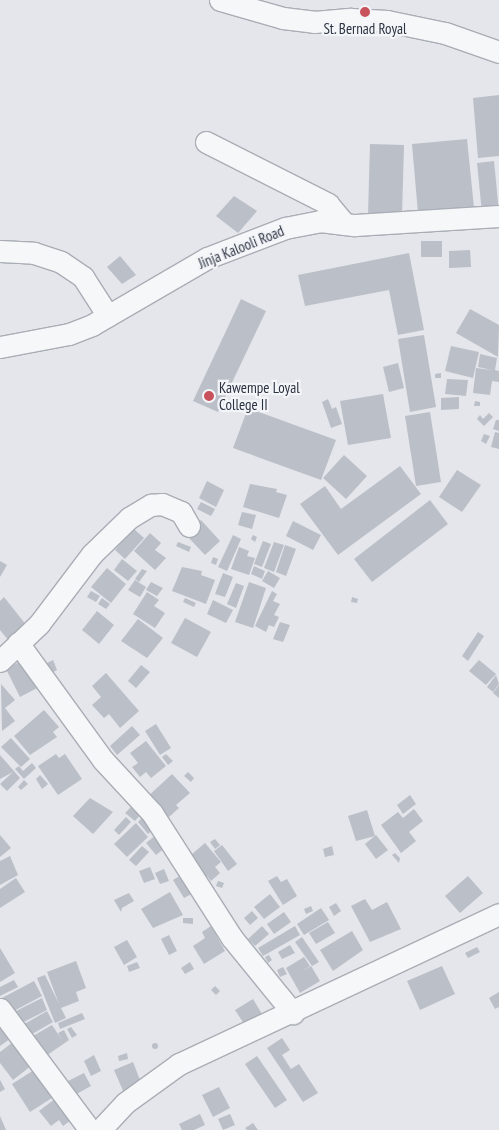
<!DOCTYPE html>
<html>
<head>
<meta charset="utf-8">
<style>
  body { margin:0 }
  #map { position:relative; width:499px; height:1130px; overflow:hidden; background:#e4e6eb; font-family:"PT Sans Narrow",sans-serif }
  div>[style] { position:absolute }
  .building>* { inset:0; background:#bbbfc7 }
  .round { border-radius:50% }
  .roads { filter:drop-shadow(1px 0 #a9adb5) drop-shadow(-1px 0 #a9adb5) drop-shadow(0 1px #a9adb5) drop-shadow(0 -1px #a9adb5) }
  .street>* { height:21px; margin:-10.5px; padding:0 10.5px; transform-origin:10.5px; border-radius:10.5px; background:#f6f7f9 }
  .dots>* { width:14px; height:14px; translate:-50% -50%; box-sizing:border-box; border:2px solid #f3f5f8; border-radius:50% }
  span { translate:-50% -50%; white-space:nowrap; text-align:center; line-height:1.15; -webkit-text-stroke:4.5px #f3f5f8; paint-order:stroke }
  .poi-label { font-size:15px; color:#2c3342 }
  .left { translate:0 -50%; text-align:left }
  .street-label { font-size:15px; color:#2c3342 }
</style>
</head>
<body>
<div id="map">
  <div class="building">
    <div style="clip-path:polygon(499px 95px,499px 156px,478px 158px,473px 98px)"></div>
    <div style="clip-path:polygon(467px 139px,474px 208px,418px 213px,412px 144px)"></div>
    <div style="clip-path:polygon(370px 144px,404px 145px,402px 216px,368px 215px)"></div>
    <div style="clip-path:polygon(494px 161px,499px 212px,482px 213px,477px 163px)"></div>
    <div style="clip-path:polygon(234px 196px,257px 211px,238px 233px,216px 216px)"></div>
    <div style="clip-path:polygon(421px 241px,442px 241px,442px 257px,421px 257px)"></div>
    <div style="clip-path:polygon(470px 250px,471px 267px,449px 268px,449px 251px)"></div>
    <div style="clip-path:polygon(409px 253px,424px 330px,398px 335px,389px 290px,305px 306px,298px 275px)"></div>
    <div style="clip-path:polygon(120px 256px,136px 275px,122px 284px,107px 267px)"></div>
    <div style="clip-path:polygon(241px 299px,266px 311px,218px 412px,193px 401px)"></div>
    <div style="clip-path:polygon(470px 309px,499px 325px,498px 357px,456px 333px)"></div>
    <div style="clip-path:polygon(424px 335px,436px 407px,410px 412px,398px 339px)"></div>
    <div style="clip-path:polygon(451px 346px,479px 352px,473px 378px,445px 371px)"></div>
    <div style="clip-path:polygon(480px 354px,497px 358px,495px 370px,499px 371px,499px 382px,492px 381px,490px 395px,473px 393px,476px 368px,492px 370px,478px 367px)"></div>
    <div style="clip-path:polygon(398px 363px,404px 388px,389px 392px,383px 367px)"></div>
    <div style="clip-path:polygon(441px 373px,441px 378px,435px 378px,435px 374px)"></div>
    <div style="clip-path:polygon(447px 379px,468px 380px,466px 396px,445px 394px)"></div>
    <div style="clip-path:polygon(383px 394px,391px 438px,348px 445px,340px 401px)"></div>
    <div style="clip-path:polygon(459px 397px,459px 409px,441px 410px,441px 398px)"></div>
    <div style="clip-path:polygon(328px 399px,332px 409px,336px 407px,342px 424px,331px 428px,322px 402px)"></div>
    <div style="clip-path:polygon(475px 401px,480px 402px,480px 406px,474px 406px)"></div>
    <div style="clip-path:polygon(248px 408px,336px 440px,321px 480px,233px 448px)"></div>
    <div style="clip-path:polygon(430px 412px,441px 482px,416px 486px,405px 416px)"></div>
    <div style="clip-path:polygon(489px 413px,493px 417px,484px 426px,477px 419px,480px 415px,483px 419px)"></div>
    <div style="clip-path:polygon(496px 420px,499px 420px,499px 431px,493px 429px)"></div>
    <div style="clip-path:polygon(495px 432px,499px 433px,499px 449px,491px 447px)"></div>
    <div style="clip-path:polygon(484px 434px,490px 436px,486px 444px,481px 441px)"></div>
    <div style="clip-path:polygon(344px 455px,367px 476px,346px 499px,323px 478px)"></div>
    <div style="clip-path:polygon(400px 466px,421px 494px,338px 555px,300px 504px,325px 486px,341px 509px)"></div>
    <div style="clip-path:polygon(457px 470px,481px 485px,462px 512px,439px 497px)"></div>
    <div style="clip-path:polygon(207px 481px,224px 490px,216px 507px,199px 498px)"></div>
    <div style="clip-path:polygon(250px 484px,277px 489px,276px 492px,287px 495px,279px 518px,243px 507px)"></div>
    <div style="clip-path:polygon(430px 500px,448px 524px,372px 582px,354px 559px)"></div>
    <div style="clip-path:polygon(201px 502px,215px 509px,211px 516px,197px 509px)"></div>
    <div style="clip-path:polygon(242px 512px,256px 515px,252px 529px,238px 525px)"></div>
    <div style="clip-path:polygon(201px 520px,220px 541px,205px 555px,186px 535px)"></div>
    <div style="clip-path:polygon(293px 521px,321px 535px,313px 550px,286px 536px)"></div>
    <div style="clip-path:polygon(134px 529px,144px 538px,125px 559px,115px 550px)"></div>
    <div style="clip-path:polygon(150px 533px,161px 543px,155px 550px,166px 558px,155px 570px,134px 551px)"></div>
    <div style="clip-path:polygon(233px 535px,241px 539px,227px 571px,218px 567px)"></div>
    <div style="clip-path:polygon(253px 535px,257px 537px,255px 542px,251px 539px)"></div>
    <div style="clip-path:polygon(263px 541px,271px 544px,262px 567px,254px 564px)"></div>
    <div style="clip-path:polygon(178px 542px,191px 547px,189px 552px,176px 546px)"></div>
    <div style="clip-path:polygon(274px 542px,284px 545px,274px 572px,264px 568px)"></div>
    <div style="clip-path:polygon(285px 545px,296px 549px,286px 576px,276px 572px)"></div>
    <div style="clip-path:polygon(239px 547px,249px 551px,247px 556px,255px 558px,249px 575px,231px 569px)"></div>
    <div style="clip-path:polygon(213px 557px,218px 559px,216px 565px,211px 563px)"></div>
    <div style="clip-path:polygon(122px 559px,137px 571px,128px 581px,114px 570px)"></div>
    <div style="clip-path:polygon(0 561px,7px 565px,0 577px)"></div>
    <div style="clip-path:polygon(254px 566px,265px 571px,262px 579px,251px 574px)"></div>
    <div style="clip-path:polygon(182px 567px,202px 571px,201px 575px,215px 580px,206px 604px,172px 591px)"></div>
    <div style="clip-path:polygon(107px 568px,126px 584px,111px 603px,91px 587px)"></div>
    <div style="clip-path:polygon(142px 569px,147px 571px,139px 582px,135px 579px)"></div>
    <div style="clip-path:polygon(268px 571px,280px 578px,274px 588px,262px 581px)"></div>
    <div style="clip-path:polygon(223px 573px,233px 577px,225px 597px,215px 594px)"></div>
    <div style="clip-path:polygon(135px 580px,146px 587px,140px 597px,128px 590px)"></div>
    <div style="clip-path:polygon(151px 582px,163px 588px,157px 596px,146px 590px)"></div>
    <div style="clip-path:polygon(249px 582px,266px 588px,253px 628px,235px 622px)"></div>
    <div style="clip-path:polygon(236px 583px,244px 586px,236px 608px,227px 604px)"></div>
    <div style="clip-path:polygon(91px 591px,100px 596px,96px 602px,87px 597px)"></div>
    <div style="clip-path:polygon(272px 591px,277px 594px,273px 601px,280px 604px,274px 615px,279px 617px,274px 627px,269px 625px,266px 632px,255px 626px)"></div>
    <div style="clip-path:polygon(147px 592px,159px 600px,154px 606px,165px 613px,155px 628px,133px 614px)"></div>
    <div style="clip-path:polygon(4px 597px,27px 626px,9px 641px,0 630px,0 601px)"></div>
    <div style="clip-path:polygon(352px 597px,358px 599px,357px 603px,351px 602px)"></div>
    <div style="clip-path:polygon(102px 598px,110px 604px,106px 609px,98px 604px)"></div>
    <div style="clip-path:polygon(185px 598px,196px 603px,194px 607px,183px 602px)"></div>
    <div style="clip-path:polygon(213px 600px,233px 610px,226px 623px,207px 614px)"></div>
    <div style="clip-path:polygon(97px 611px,114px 625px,99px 644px,82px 630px)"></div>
    <div style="clip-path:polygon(185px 618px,211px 632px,197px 657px,171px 643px)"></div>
    <div style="clip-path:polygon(138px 619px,163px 638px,147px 658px,121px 641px)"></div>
    <div style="clip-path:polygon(280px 622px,290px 625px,283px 642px,273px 639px)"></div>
    <div style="clip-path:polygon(478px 632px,484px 636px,468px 661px,462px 656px)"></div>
    <div style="clip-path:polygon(27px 658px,41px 686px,20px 697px,6px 669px)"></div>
    <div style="clip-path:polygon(53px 660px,57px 670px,48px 675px,43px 665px)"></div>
    <div style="clip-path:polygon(479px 660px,496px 674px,486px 685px,469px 671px)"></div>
    <div style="clip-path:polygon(141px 665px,150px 672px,136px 688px,128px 681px)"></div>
    <div style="clip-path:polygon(106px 673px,139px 711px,120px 728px,109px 714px,104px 718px,92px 705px,101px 697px,92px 686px)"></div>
    <div style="clip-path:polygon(496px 675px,499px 684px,493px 692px,487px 687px)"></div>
    <div style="clip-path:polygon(1px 684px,15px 700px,5px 708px,15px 721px,2px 731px)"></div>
    <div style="clip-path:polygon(499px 685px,499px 698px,493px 693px)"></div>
    <div style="clip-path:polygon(44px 710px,59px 727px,53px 732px,57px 737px,30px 755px,14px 736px)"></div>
    <div style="clip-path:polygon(156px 724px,171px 748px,160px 755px,145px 731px)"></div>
    <div style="clip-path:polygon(132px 726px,140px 735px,117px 755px,110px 746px)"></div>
    <div style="clip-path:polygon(11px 738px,30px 759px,21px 767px,1px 747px)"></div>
    <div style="clip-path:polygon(146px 741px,166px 766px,151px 778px,146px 772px,140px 777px,132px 767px,138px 763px,130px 753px)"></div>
    <div style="clip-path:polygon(56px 754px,59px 758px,65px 754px,82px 779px,58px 795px,38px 766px)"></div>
    <div style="clip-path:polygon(166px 754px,173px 761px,168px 765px,162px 757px)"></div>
    <div style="clip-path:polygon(0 755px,20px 778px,7px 791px,0 784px,13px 772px,0 779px)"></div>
    <div style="clip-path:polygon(32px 763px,36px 768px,24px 779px,15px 769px,19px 766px,23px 771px)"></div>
    <div style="clip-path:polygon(188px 772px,194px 778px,191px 782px,184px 776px)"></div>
    <div style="clip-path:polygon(172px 774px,190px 793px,176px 805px,179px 808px,169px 817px,166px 814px,161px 819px,144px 800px)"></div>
    <div style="clip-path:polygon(40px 775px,48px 784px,42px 789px,36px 779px)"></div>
    <div style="clip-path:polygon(24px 780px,28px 784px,21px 790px,18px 787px)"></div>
    <div style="clip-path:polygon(410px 795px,416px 804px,403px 814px,397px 805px)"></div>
    <div style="clip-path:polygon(90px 798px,113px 812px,93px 834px,73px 816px)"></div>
    <div style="clip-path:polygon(133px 805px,142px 813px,135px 821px,125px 813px)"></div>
    <div style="clip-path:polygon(414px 809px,423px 821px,409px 832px,416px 841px,401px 853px,381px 825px,398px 812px,403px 818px)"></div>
    <div style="clip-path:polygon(367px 810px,375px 836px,356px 841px,348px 816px)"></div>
    <div style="clip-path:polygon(145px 814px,156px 827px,148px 834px,138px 822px)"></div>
    <div style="clip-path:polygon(126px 817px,131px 822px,119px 835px,114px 830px)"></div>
    <div style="clip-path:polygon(136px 823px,148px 837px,127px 857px,114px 844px)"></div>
    <div style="clip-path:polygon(0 835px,11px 848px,0 857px)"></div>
    <div style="clip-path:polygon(156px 835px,166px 847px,156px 855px,146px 843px)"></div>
    <div style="clip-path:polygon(376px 835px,388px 850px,376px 859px,365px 844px)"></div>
    <div style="clip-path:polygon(215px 839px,220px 845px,215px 849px,210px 842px)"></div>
    <div style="clip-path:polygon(205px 843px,221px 862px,215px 867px,220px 873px,211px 881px,207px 876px,202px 880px,185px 860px)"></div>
    <div style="clip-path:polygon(222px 845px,237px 864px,228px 871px,214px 851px)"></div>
    <div style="clip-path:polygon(142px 846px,149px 852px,136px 866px,129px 860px)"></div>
    <div style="clip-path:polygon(332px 846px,334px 855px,325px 857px,323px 849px)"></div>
    <div style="clip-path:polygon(395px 853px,400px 858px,399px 863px,392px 855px)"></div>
    <div style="clip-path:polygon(10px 856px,18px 875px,0 885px,0 861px)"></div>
    <div style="clip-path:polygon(150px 867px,155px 879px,144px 883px,139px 871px)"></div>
    <div style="clip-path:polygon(164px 869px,169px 881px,160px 884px,155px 873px)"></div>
    <div style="clip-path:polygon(186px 872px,197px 891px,184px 898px,173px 880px)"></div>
    <div style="clip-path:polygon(277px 876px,281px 882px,287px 879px,297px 896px,283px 905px,268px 881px)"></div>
    <div style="clip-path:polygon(468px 876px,483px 893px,460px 913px,445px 896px)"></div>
    <div style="clip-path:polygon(16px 878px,25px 892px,0 908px,0 889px)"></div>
    <div style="clip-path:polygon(218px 881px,224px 883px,222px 888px,216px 886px)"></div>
    <div style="clip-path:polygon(170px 892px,183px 915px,153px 928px,141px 909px)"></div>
    <div style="clip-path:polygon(129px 893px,134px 901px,122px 908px,121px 912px,114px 900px)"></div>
    <div style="clip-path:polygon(270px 894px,280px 907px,264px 919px,254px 907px)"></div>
    <div style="clip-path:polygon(365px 899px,372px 910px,387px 902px,401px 929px,370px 942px,351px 906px)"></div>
    <div style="clip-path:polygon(336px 903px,341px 911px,334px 916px,329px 907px)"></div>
    <div style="clip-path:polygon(311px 906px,313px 911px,306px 914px,304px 909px)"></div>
    <div style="clip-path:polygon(321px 908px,329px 920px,304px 935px,297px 924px)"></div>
    <div style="clip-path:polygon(252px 911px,258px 918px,250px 925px,244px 918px)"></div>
    <div style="clip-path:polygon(284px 912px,291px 922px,274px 934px,267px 924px)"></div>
    <div style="clip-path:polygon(183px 918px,193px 918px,193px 924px,183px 923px)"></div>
    <div style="clip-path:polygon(328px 922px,335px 933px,316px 944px,309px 933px)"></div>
    <div style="clip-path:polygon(211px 926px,225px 951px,204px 964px,193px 946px,205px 938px,202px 932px)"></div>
    <div style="clip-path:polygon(262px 926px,269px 934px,255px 946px,248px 939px)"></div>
    <div style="clip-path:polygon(295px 926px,300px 935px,263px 956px,258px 948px)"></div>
    <div style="clip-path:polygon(352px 931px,363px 950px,333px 971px,320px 950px)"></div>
    <div style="clip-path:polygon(169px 935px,177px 951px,169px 955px,161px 939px)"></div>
    <div style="clip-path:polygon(302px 937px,319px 962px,312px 966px,295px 942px)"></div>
    <div style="clip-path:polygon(127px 940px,137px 957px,124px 965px,114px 947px)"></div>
    <div style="clip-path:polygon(290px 945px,295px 953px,282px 959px,278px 952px)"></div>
    <div style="clip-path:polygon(477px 947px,480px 952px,468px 958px,465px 953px)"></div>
    <div style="clip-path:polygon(0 948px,15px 973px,0 982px)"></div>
    <div style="clip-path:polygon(269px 955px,272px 960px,268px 963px,265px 957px)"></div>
    <div style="clip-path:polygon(304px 957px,310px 966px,301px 972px,311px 966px,320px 981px,300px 993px,286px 968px)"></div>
    <div style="clip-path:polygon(76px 961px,86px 988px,76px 992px,79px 1001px,61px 1008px,66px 1018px,55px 1023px,37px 978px,45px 975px,59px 1004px,47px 972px)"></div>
    <div style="clip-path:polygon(137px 962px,140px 968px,129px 972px,127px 966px)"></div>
    <div style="clip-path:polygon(190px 962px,194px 969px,185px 974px,181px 968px)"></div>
    <div style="clip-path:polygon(442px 966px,455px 994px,420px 1010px,407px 981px)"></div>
    <div style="clip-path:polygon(283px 967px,287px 974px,280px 977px,277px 970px)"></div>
    <div style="clip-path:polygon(14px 980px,18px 987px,0 996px,0 987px)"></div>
    <div style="clip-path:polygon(34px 981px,42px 996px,10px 1013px,2px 998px)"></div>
    <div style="clip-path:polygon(215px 986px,220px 991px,216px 995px,211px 990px)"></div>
    <div style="clip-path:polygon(499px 992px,499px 1007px,495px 1009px,489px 998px)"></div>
    <div style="clip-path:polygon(42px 998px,47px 1010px,20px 1024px,14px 1012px)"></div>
    <div style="clip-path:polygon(253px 999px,265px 1019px,248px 1030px,235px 1010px)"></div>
    <div style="clip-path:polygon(47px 1011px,53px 1022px,27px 1037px,21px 1026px)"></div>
    <div style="clip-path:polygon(82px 1013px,85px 1019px,60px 1029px,58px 1023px)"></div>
    <div style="clip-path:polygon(0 1024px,10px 1039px,0 1046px)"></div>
    <div style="clip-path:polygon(52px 1025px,62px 1040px,58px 1033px,64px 1030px,69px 1040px,43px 1058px,33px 1036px)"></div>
    <div style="clip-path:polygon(71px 1027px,77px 1035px,72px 1038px,67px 1029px)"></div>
    <div style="clip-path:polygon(282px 1038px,290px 1050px,282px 1055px,291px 1069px,299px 1064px,318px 1093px,303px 1102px,267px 1048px)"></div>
    <div style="clip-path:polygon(17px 1039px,36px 1062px,13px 1080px,0 1063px,0 1052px)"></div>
    <div class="round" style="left:152px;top:1043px;width:6px;height:6px"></div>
    <div style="clip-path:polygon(127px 1053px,128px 1059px,119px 1061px,118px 1056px)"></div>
    <div style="clip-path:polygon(94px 1055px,101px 1071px,91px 1076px,84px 1061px)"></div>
    <div style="clip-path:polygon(257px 1056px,287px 1100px,275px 1108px,245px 1064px)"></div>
    <div style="clip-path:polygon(133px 1062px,142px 1085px,124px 1093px,114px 1070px)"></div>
    <div style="clip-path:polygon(34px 1070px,52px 1098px,30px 1112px,12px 1084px)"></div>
    <div style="clip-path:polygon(84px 1073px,91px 1086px,73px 1096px,66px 1082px)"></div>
    <div style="clip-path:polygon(0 1080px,5px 1089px,0 1092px)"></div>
    <div style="clip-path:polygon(219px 1087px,230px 1108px,213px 1117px,202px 1095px)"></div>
    <div style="clip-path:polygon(60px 1095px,77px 1116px,63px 1126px,59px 1120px,51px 1126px,39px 1111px)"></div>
    <div style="clip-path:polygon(200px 1114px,205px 1125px,194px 1130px,182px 1130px,179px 1124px)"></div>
    <div style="clip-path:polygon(230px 1114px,235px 1125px,223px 1130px,218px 1119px)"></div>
    <div style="clip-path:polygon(0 1116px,6px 1130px,0 1130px)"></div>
    <div style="clip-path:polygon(253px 1123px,258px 1130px,247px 1130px,245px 1128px)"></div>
  </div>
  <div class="roads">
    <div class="street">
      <div style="left:220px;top:0;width:66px;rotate:15.9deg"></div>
      <div style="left:283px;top:18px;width:31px;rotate:7deg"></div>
      <div style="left:314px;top:22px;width:37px;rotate:-5deg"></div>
      <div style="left:351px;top:19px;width:36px;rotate:3deg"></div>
      <div style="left:387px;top:21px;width:59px;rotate:11.7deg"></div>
      <div style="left:445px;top:33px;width:57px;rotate:19.4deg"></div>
      <div style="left:206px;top:142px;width:137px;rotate:26.9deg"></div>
      <div style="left:328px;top:204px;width:26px;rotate:50deg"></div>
      <div style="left:0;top:251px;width:34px;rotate:3deg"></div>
      <div style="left:34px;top:253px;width:28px;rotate:18deg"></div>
      <div style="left:61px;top:262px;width:27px;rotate:34deg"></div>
      <div style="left:83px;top:277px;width:46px;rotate:57.3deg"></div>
      <div style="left:0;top:347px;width:70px;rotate:-10.7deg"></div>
      <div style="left:69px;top:334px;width:25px;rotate:-21deg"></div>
      <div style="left:92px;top:325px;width:133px;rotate:-30.2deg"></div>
      <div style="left:207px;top:258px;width:84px;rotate:-21deg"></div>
      <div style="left:285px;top:228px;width:36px;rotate:-11deg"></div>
      <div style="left:320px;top:221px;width:35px;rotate:7deg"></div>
      <div style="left:355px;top:225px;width:144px;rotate:-3.6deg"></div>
      <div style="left:18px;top:643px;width:145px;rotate:54deg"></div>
      <div style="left:103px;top:760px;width:72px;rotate:47.2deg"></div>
      <div style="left:152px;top:813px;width:148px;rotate:57.4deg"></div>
      <div style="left:232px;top:938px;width:97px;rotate:50.9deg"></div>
      <div style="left:0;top:661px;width:54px;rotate:-43.5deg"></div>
      <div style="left:39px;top:624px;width:88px;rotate:-52.9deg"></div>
      <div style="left:92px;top:554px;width:52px;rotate:-44.2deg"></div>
      <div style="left:129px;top:518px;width:26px;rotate:-31deg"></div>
      <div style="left:151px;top:505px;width:11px;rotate:-5deg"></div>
      <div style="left:162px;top:504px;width:21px;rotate:23deg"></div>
      <div style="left:181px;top:512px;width:16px;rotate:60deg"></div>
      <div style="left:0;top:1009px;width:151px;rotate:53.4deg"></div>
      <div style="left:100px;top:1130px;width:37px;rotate:-47deg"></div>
      <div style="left:125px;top:1103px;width:67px;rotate:-35.8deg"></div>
      <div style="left:179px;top:1064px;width:353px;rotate:-25.1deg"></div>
    </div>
  </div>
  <div class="dots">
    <div style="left:365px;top:12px;background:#c7525c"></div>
    <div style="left:209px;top:396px;background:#c7525c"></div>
  </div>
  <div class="poi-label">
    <span style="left:365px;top:29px">St. Bernad Royal</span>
    <span class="left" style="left:219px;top:396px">Kawempe Loyal<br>College II</span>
  </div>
  <div class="street-label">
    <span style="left:241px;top:247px;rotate:-22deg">Jinja Kalooli Road</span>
  </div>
</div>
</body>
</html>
